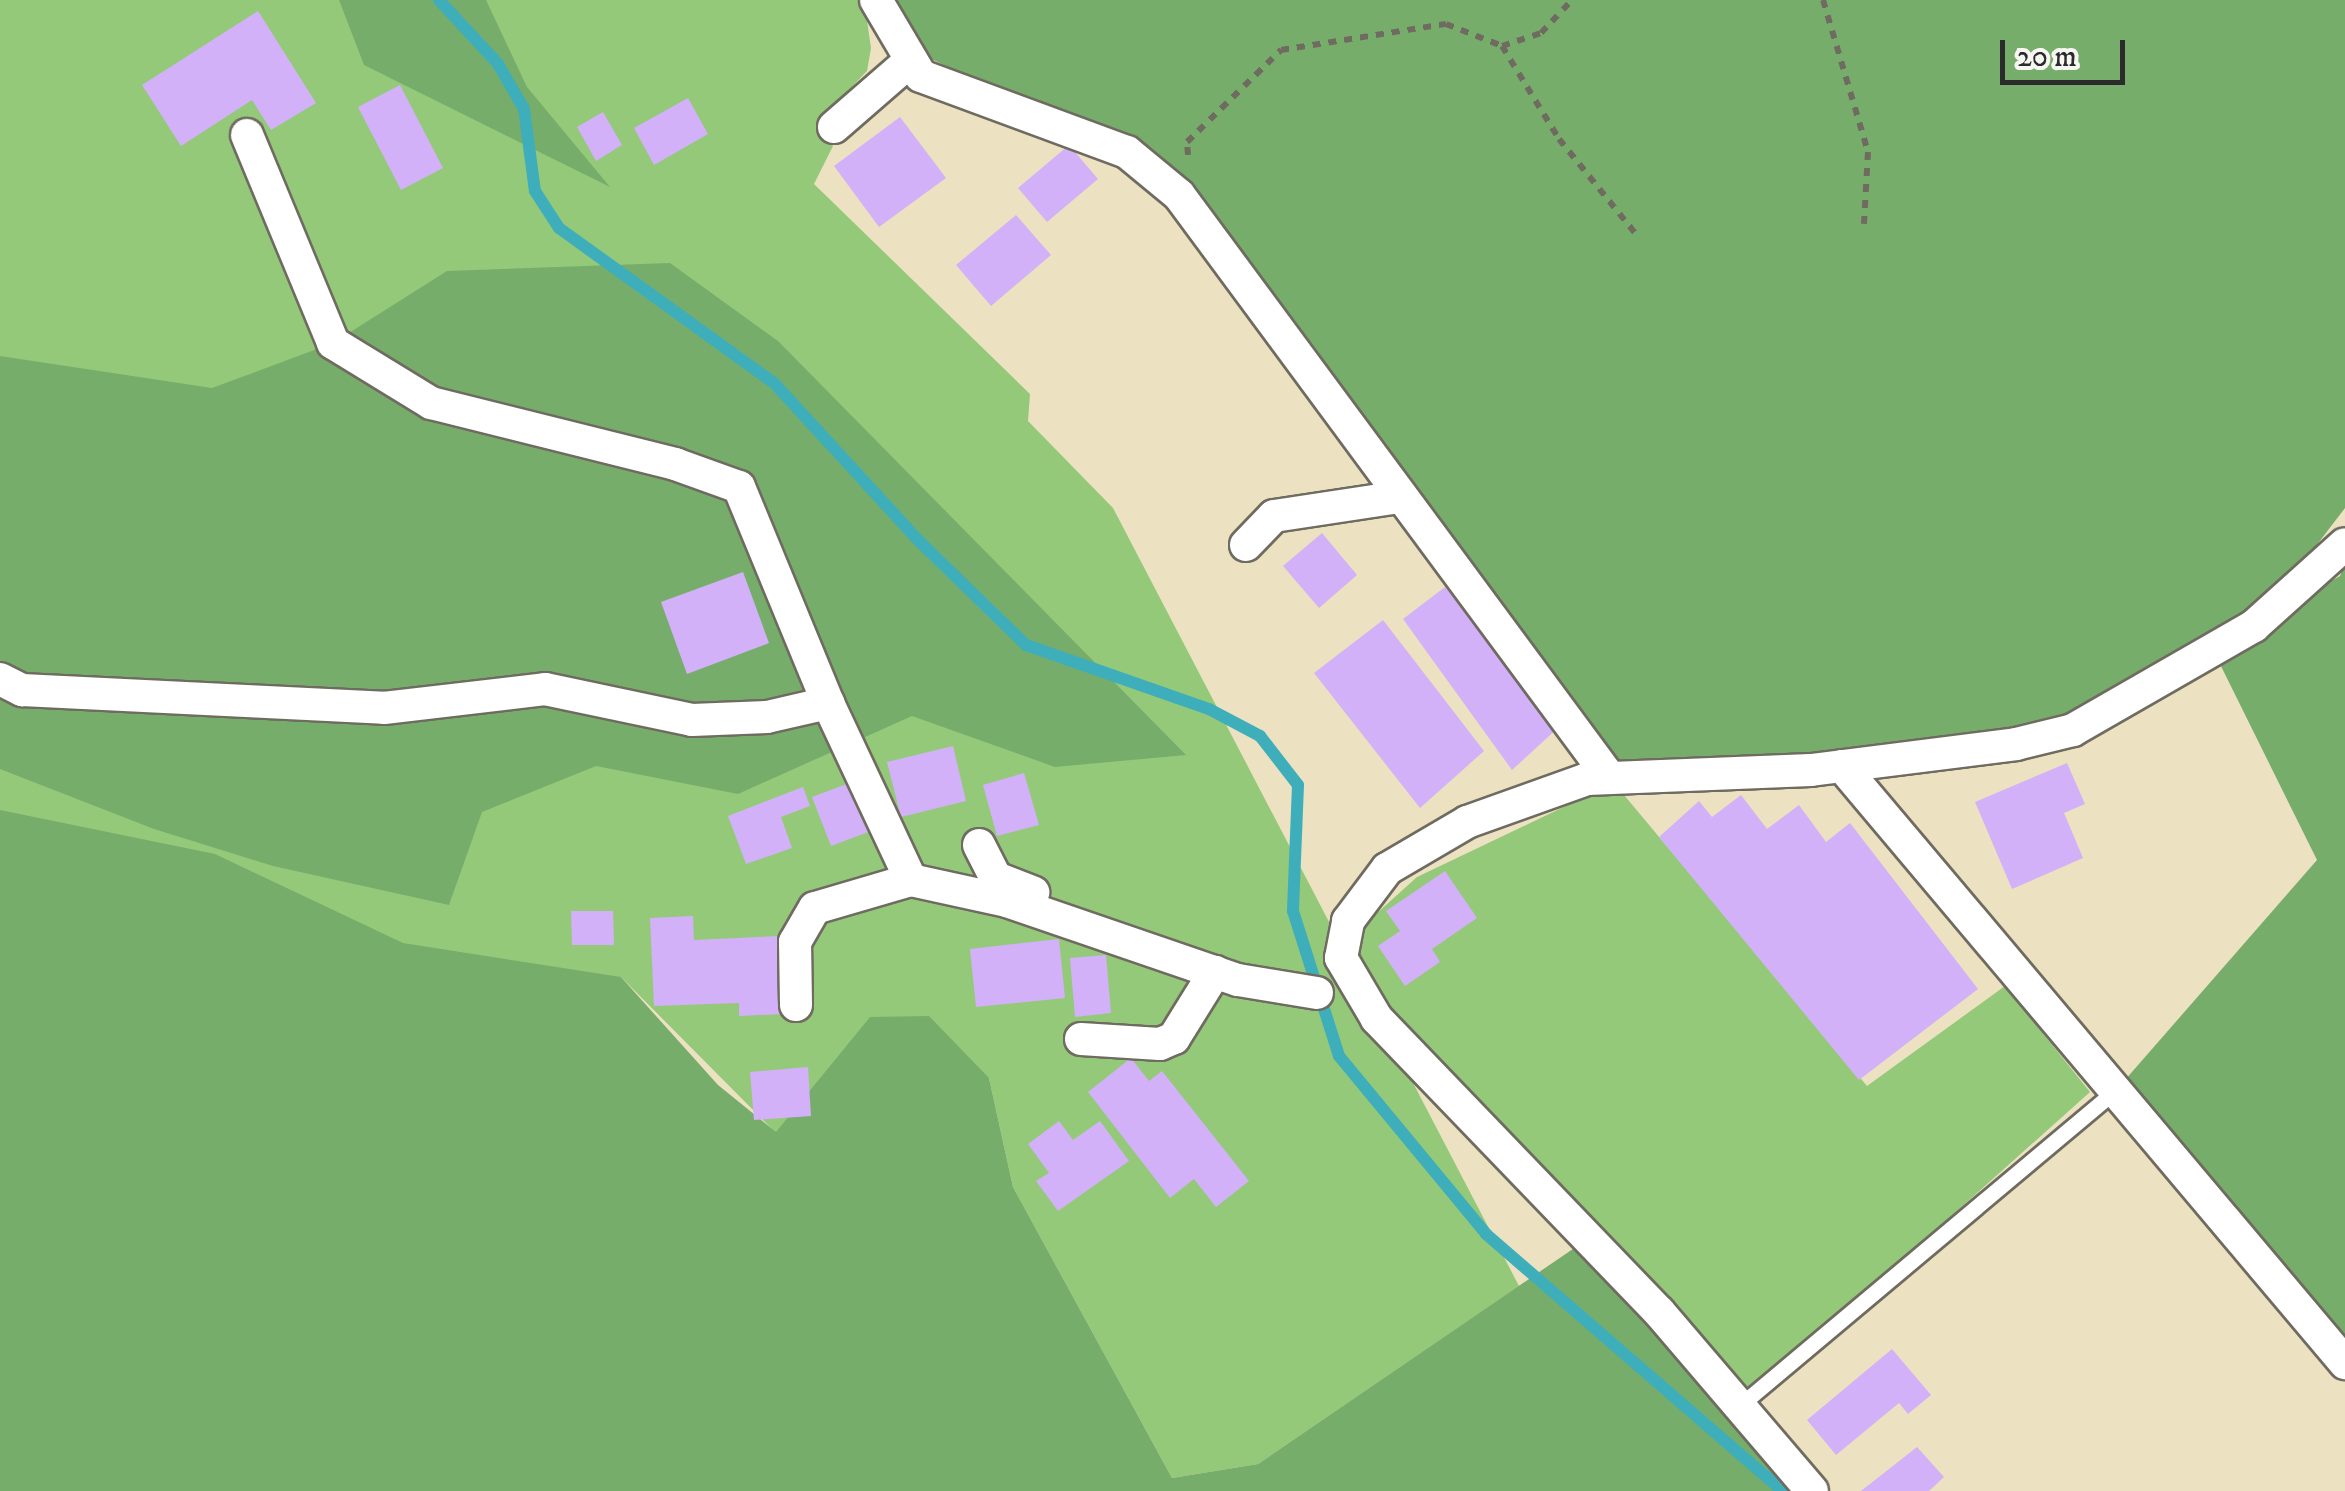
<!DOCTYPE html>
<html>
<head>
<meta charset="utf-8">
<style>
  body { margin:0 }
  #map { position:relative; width:2345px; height:1491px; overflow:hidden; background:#ece1c1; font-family:"IM FELL DW Pica",serif }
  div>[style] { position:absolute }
  .green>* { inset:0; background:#94c97a }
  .forest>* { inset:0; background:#77ad6a }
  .stream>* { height:12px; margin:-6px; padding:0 6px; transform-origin:6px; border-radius:6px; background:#3faebb }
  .building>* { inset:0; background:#d2b1f8 }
  .path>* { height:6px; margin-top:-3px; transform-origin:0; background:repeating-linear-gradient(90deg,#6f6b60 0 8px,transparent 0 16px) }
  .roads { filter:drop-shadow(2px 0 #6f6b60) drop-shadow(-2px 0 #6f6b60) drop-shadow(0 2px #6f6b60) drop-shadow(0 -2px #6f6b60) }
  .lane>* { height:15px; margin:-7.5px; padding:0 7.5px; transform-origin:7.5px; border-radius:7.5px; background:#fff }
  .street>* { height:32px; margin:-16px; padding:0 16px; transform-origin:16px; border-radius:16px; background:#fff }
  span { translate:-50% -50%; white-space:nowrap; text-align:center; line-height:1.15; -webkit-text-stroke:9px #f6f6f2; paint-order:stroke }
  .scale { position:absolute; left:2000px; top:40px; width:125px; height:45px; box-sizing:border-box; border:5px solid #2b2b2b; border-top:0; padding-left:12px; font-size:30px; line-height:35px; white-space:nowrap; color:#2b2b2b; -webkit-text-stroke:8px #f6f6f2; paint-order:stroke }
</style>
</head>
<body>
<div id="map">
  <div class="green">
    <div style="clip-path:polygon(0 0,864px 0,871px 48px,867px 71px,818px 122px,833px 146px,814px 184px,1030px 394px,1028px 421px,1113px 508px,1519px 1286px,1258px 1464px,1172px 1478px,1013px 1187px,989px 1078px,870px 1018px,776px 1133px,621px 977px,0 1133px)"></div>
    <div style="clip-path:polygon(1614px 783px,1867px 1086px,2005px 986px,2090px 1092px,1738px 1407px,1392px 1032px,1357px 963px,1355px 933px,1417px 877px)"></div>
  </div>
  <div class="forest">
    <div style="clip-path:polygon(339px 0,486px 0,527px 87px,610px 187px,364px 65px)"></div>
    <div style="clip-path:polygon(876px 0,2345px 0,2345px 508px,2257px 623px,2340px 576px,2345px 561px,2345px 1363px,2118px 1088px,2317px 860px,2213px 650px,2073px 730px,1607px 774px,1127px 152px,902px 45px)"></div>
    <div style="clip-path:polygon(670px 263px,778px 341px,1186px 755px,1055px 767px,912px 716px,738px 794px,596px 766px,482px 812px,449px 905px,273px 866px,154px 829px,0 769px,0 356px,212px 388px,333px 343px,447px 271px)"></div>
    <div style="clip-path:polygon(0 810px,215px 854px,403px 943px,621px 977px,718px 1085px,776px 1132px,870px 1017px,929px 1016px,989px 1078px,1013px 1187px,1172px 1478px,1258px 1464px,1589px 1238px,1812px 1491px,0 1491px)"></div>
  </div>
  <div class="stream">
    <div style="left:439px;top:0;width:87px;rotate:47.3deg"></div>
    <div style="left:498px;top:64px;width:52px;rotate:60deg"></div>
    <div style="left:524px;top:109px;width:83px;rotate:82.4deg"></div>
    <div style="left:535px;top:191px;width:44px;rotate:57deg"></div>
    <div style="left:559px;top:228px;width:266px;rotate:35.8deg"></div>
    <div style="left:775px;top:384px;width:212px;rotate:47.5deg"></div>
    <div style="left:918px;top:540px;width:151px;rotate:44.2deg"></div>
    <div style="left:1026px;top:645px;width:194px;rotate:19.3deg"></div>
    <div style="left:1209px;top:709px;width:58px;rotate:27.9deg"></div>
    <div style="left:1260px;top:736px;width:62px;rotate:52.2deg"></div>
    <div style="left:1298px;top:785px;width:126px;rotate:92.3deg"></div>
    <div style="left:1293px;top:911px;width:152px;rotate:72.4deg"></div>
    <div style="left:1339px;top:1056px;width:231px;rotate:50.4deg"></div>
    <div style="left:1486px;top:1234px;width:393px;rotate:40.9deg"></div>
  </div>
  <div class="building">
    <div style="clip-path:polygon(258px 11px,316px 103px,271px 130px,252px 100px,181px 146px,142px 85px)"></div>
    <div style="clip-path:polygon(400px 85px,443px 168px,401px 190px,358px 107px)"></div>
    <div style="clip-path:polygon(688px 98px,708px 134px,654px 165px,634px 128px)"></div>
    <div style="clip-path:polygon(603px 112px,622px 145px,596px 161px,577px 127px)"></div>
    <div style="clip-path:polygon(900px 117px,946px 178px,879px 227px,834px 166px)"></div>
    <div style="clip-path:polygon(1069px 145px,1098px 179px,1047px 222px,1018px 188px)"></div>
    <div style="clip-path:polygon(1016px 215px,1051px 255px,991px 306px,956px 265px)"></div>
    <div style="clip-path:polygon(1322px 533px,1357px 575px,1319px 608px,1283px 566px)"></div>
    <div style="clip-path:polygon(743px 572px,769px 643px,687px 674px,661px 602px)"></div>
    <div style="clip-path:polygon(1445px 587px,1560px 726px,1512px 770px,1403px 619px)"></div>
    <div style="clip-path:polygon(1383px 620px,1484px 751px,1420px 808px,1314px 673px)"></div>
    <div style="clip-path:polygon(953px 746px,966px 801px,901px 817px,887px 762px)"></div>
    <div style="clip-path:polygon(2067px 763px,2085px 804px,2064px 813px,2083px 858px,2012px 889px,1975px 802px)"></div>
    <div style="clip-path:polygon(1024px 773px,1039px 825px,997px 836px,983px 785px)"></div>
    <div style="clip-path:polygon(852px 782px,871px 831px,831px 846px,812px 797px)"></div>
    <div style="clip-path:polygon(803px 787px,810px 806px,781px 817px,792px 848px,746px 864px,728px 816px)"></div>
    <div style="clip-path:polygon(1741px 795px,1767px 829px,1799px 805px,1826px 842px,1850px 823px,1978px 989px,1859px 1080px,1659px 837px,1699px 801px,1712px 817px)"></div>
    <div style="clip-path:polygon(1445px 871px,1477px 918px,1432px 949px,1440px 962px,1405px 986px,1378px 946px,1400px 931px,1386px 911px)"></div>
    <div style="clip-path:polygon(571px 911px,613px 911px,614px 945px,572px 945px)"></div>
    <div style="clip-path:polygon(693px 916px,694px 940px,779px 936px,782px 1014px,739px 1016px,739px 1003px,654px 1006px,650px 918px)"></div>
    <div style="clip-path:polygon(1059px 939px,1065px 998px,976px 1007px,970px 949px)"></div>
    <div style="clip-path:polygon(1106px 955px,1111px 1013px,1075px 1017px,1070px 958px)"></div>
    <div style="clip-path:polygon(1131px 1058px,1149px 1081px,1162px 1071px,1249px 1181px,1216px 1207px,1194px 1179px,1170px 1198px,1088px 1092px)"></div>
    <div style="clip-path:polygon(808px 1067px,811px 1116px,754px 1120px,750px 1072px)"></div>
    <div style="clip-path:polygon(1059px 1121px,1073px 1140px,1100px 1121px,1129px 1161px,1058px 1211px,1036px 1181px,1049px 1173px,1028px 1144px)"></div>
    <div style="clip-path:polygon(1892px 1349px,1931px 1395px,1908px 1414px,1899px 1403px,1836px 1455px,1807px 1420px)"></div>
    <div style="clip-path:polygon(1917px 1447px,1944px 1477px,1929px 1491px,1861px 1491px)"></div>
  </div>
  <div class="path">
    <div style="left:1823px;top:0;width:159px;rotate:73.5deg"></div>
    <div style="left:1868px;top:152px;width:72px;rotate:93.2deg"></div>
    <div style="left:1502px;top:46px;width:41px;rotate:-18.4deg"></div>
    <div style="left:1541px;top:33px;width:45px;rotate:-46.8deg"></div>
    <div style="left:1188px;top:155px;width:13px;rotate:-94deg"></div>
    <div style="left:1187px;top:142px;width:132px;rotate:-44.4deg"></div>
    <div style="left:1281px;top:50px;width:167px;rotate:-9deg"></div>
    <div style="left:1446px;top:24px;width:60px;rotate:21.4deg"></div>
    <div style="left:1502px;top:46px;width:109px;rotate:58.5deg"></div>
    <div style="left:1559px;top:139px;width:121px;rotate:51deg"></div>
  </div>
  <div class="roads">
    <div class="lane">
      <div style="left:1738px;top:1407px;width:496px;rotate:-40deg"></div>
    </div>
    <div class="street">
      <div style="left:876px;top:0;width:88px;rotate:59.4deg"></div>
      <div style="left:921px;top:76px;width:220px;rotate:20.3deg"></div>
      <div style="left:1127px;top:152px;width:67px;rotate:39.6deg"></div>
      <div style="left:1179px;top:195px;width:720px;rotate:53.53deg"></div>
      <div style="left:834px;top:127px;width:101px;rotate:-41deg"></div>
      <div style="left:247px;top:135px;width:225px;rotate:67.5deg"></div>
      <div style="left:333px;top:343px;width:115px;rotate:31.5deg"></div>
      <div style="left:431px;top:403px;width:252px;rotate:14deg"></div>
      <div style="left:675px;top:464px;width:68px;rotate:19.8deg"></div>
      <div style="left:739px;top:487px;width:234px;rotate:67.6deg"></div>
      <div style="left:1246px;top:545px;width:40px;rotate:-46deg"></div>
      <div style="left:1274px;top:516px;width:127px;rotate:-8.6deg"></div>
      <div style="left:0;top:679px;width:25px;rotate:27deg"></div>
      <div style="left:22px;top:690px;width:362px;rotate:2.8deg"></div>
      <div style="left:384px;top:708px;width:162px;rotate:-6.7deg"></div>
      <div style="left:545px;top:689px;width:150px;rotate:11.9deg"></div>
      <div style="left:692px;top:720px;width:75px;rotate:-2.3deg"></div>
      <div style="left:767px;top:717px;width:63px;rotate:-12.9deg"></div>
      <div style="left:828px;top:703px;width:195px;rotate:64.9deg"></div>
      <div style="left:911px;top:880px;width:98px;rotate:12.3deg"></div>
      <div style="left:1007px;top:901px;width:244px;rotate:18.9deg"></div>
      <div style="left:1238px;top:980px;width:80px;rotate:9.3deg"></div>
      <div style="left:1842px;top:766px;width:781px;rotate:49.88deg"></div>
      <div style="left:979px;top:845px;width:37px;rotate:63deg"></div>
      <div style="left:996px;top:878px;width:40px;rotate:21deg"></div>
      <div style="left:796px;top:1005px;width:63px;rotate:-90.9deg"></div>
      <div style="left:795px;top:942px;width:39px;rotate:-60deg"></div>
      <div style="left:815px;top:908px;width:100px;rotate:-16.3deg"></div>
      <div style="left:1081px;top:1039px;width:79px;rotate:3.6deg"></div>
      <div style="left:1160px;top:1044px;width:15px;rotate:-23deg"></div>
      <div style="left:1174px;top:1038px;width:78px;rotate:-58.2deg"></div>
      <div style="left:1812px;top:1491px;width:235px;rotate:-130.5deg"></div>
      <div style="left:1659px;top:1312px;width:407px;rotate:-133.9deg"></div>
      <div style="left:1377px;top:1019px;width:71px;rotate:-120.5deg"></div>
      <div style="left:1341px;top:958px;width:38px;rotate:-79deg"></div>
      <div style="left:1348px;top:921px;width:65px;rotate:-53.1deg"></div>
      <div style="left:1387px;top:869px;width:93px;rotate:-30.4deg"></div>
      <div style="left:1467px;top:822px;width:127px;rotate:-19.7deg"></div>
      <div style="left:1587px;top:779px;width:224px;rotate:-2.3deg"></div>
      <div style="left:1811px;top:770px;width:207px;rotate:-7.2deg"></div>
      <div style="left:2016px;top:744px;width:59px;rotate:-13.8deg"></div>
      <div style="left:2073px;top:730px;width:209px;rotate:-29.9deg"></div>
      <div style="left:2254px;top:626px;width:122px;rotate:-42deg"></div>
    </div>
  </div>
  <div class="scale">20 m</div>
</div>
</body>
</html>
